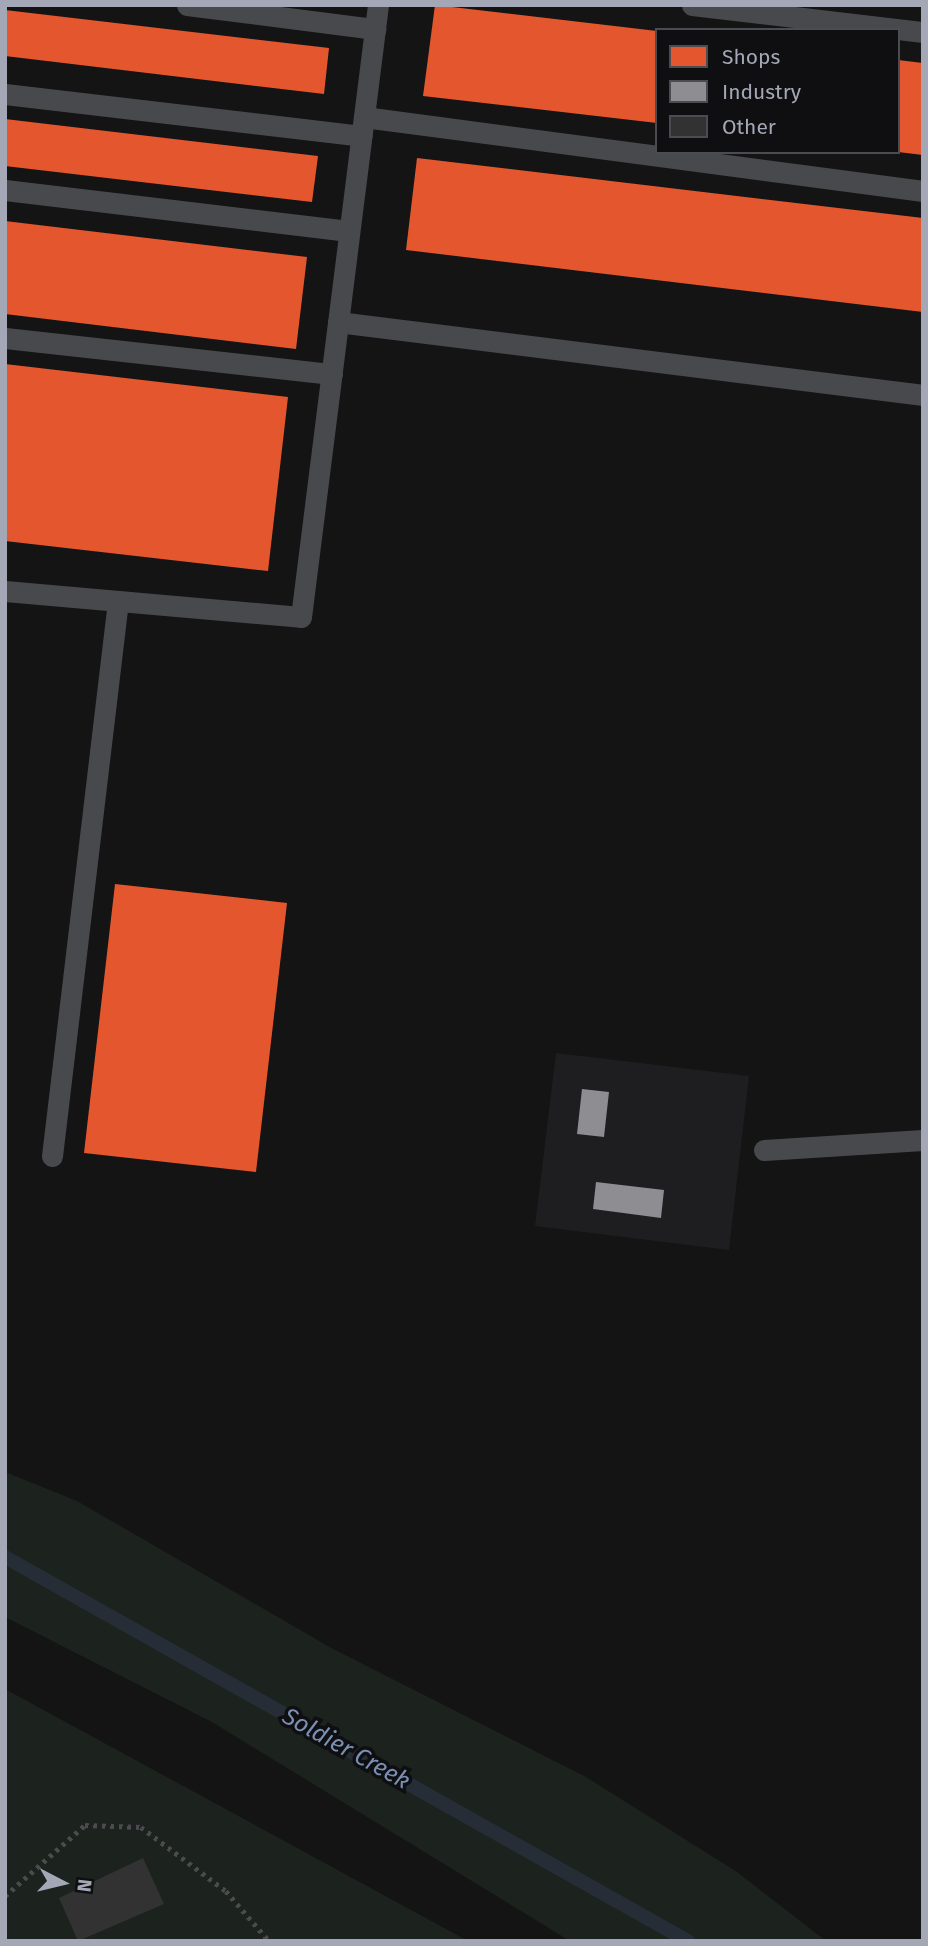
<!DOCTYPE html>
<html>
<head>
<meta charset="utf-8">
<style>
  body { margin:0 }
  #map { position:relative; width:928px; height:1946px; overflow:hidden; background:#141414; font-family:"Fira Sans",sans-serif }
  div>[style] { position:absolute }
  .built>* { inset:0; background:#1e1e20 }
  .green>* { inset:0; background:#1c231e }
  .shops>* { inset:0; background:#e4572e }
  .industry>* { inset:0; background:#8d8d92 }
  .stream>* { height:14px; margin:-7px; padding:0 7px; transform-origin:7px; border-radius:7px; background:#272d36 }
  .building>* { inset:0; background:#323233 }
  .path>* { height:4.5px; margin-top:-2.25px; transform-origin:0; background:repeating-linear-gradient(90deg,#4a4a4f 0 3.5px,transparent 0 8.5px) }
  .lane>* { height:21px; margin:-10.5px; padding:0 10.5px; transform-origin:10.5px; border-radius:10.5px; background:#48494d }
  span { translate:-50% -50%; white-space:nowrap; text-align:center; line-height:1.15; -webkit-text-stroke:7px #0f0e10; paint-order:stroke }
  .water-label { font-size:24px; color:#7a90b3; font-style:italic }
  .frame { position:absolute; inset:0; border:7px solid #a4a7b6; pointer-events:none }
  .legend { position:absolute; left:655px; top:28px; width:245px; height:126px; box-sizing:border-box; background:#0f0e10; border:2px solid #4b4b52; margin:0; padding:9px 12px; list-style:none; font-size:21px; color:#a4a7b6 }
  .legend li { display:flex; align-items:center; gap:14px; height:35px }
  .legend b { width:35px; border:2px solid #4b4b52 }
  .north { position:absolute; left:28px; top:1848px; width:70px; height:70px; -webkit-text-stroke:5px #0f0e10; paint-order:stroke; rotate:97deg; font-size:19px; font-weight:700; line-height:28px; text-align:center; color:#a4a7b6 }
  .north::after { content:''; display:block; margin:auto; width:24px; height:32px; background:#a4a7b6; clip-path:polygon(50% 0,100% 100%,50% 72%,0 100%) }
</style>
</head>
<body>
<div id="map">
  <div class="built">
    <div style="clip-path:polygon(556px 1053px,749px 1076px,729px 1250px,535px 1226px)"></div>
  </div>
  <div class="green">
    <div style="clip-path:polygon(5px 1472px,77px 1501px,333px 1649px,586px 1777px,737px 1872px,826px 1941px,570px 1941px,212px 1722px,5px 1617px)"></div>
    <div style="clip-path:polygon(5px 1689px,468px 1941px,5px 1941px)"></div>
  </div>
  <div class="shops">
    <div style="clip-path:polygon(435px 5px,657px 31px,657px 123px,423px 96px)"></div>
    <div style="clip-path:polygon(5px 10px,329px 48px,324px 94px,5px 56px)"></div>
    <div style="clip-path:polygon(898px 60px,923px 63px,923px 155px,898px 152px)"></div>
    <div style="clip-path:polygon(5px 119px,318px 156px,312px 202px,5px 166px)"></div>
    <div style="clip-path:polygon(417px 158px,923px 218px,923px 312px,406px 250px)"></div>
    <div style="clip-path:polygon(5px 221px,307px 257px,296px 349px,5px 314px)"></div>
    <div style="clip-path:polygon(5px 364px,288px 397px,268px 571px,5px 541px)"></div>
    <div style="clip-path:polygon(115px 884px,287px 903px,256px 1172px,84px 1153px)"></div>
  </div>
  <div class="industry">
    <div style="clip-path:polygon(582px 1089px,609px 1092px,604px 1137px,577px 1134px)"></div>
    <div style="clip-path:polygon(596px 1182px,664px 1190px,661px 1218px,593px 1209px)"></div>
  </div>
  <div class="stream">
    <div style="left:5px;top:1557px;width:784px;rotate:29.35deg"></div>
  </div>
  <div class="building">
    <div style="clip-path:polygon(143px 1858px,164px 1904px,78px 1941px,59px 1898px)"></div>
  </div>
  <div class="path">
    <div style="left:5px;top:1896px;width:107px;rotate:-41.6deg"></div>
    <div style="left:85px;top:1825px;width:56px;rotate:2deg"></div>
    <div style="left:141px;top:1827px;width:106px;rotate:37deg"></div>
    <div style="left:226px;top:1891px;width:66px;rotate:49.3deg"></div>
  </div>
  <div class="lane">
    <div style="left:187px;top:5px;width:190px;rotate:7.3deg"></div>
    <div style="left:692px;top:5px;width:233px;rotate:6.7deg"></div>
    <div style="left:5px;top:94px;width:359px;rotate:6.7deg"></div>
    <div style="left:364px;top:117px;width:564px;rotate:7.54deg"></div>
    <div style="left:5px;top:190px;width:346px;rotate:6.8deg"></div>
    <div style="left:338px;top:322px;width:590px;rotate:7.11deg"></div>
    <div style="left:5px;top:338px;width:329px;rotate:6.3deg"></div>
    <div style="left:5px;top:591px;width:297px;rotate:5deg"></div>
    <div style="left:301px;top:617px;width:617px;rotate:-82.83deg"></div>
    <div style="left:764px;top:1150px;width:159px;rotate:-3.6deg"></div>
    <div style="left:52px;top:1156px;width:559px;rotate:-83.22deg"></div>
  </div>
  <div class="water-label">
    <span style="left:346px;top:1749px;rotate:29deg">Soldier Creek</span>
  </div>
  <div class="frame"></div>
  <ul class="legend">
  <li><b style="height:19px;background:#e4572e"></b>Shops</li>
  <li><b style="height:19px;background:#8d8d92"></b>Industry</li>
  <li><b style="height:19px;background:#323233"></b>Other</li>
  </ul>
  <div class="north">N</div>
</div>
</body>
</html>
